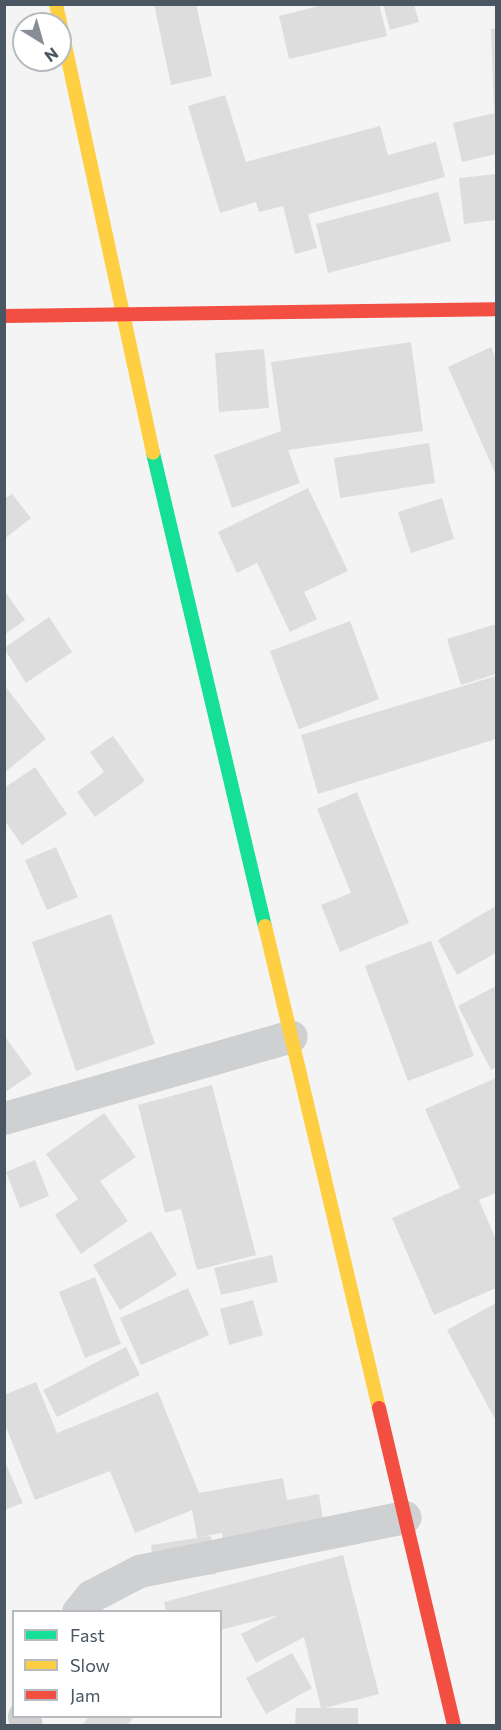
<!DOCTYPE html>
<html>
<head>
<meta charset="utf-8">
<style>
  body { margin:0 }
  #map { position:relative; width:501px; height:1730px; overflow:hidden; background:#f4f4f4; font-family:Commissioner,sans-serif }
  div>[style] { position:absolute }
  .building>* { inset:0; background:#ddddde }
  .street>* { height:33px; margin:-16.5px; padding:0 16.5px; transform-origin:16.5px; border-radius:16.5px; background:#ced0d2 }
  .fast>* { height:14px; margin:-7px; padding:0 7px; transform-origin:7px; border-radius:7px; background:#16e098 }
  .slow>* { height:14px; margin:-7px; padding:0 7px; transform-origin:7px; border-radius:7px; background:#ffcf43 }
  .jam>* { height:14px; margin:-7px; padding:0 7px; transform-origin:7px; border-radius:7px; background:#f24e42 }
  span { translate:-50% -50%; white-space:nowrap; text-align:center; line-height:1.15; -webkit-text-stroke:6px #fff; paint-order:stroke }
  .frame { position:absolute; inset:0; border:6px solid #4a5661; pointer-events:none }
  .legend { position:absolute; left:12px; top:1610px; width:210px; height:108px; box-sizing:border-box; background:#fff; border:2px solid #b7bbc0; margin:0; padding:8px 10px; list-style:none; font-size:18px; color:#4a5661 }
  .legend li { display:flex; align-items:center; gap:12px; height:30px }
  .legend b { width:30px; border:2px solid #b7bbc0 }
  .north { position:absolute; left:12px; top:12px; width:60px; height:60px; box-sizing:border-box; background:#fff; border:2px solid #b7bbc0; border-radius:50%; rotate:143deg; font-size:16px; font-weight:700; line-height:24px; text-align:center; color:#4a5661 }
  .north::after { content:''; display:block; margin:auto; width:21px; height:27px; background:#868d94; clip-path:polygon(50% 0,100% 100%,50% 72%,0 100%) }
</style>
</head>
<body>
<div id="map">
  <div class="building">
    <div style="clip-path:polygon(154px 4px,196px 4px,212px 76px,171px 85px)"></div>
    <div style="clip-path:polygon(327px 4px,379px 4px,387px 36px,289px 59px,279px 16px)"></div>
    <div style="clip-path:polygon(383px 4px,414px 4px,419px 22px,390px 30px)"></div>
    <div style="clip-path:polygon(491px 29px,496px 29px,496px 154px,462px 162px,453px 123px,494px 113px)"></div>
    <div style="clip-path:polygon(225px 95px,246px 162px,380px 126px,388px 155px,436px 142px,445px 177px,308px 214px,317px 248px,295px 254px,283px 206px,259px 212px,256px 202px,220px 213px,188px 106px)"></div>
    <div style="clip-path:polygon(496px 174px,496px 220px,464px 224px,459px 178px)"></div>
    <div style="clip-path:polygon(438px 192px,451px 241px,328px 273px,316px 224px)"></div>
    <div style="clip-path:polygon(411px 342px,423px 431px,288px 450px,300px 483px,232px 508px,214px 455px,281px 431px,271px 362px)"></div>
    <div style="clip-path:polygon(491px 347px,496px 359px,496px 475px,448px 367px)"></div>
    <div style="clip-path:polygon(264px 349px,269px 408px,219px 412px,215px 353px)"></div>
    <div style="clip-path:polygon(429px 443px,435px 483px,340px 498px,334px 458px)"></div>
    <div style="clip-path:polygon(308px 488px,348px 571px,304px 592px,317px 619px,290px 632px,257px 563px,237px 573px,218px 532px)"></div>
    <div style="clip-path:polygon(12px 494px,31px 518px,4px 539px,4px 499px)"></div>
    <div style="clip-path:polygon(442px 498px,454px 539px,411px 553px,398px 512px)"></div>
    <div style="clip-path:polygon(4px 590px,25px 620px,4px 635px)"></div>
    <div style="clip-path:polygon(49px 617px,72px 652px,26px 683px,4px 648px)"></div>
    <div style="clip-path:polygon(350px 621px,379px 699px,299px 729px,270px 651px)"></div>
    <div style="clip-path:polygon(496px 624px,496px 674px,461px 685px,447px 639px)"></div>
    <div style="clip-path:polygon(496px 676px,496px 739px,318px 794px,301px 735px)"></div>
    <div style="clip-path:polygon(5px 686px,46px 739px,5px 772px)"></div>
    <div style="clip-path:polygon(113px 736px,145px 781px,95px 817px,77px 792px,104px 772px,90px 752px)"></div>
    <div style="clip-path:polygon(35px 767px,67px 814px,22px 845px,4px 820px,4px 788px)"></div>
    <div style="clip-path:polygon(357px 792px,409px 923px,340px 952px,321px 905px,351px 893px,317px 809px)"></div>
    <div style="clip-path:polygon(56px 847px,78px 897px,47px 910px,25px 860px)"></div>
    <div style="clip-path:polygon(496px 906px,496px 953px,457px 975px,438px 940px)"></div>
    <div style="clip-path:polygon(111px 914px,155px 1044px,76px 1071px,32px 942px)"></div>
    <div style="clip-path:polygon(431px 941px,474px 1056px,408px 1081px,365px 966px)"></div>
    <div style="clip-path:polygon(496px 986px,496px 1067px,491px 1070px,458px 1006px)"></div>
    <div style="clip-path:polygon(4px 1035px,32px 1074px,4px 1093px)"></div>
    <div style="clip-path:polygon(496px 1078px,496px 1193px,479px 1200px,496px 1240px,496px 1288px,434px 1315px,392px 1218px,460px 1188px,425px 1109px)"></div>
    <div style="clip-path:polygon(212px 1085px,256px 1255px,197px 1270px,181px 1209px,165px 1213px,138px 1105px)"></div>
    <div style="clip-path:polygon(104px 1113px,136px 1157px,100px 1181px,128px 1221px,81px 1254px,55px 1215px,78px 1199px,46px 1154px)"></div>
    <div style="clip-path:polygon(35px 1160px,49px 1196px,20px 1208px,6px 1172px)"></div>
    <div style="clip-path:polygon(151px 1231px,177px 1275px,120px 1310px,93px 1265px)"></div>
    <div style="clip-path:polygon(272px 1255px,278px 1282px,221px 1295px,214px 1268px)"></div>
    <div style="clip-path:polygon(95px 1277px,121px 1344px,85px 1358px,59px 1292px)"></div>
    <div style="clip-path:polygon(188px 1288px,209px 1335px,141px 1365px,120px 1318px)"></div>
    <div style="clip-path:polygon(253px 1300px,263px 1335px,229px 1345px,220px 1309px)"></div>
    <div style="clip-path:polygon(496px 1303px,496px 1421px,447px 1330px)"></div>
    <div style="clip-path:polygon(126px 1347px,140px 1375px,57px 1417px,43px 1390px)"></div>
    <div style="clip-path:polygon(36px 1382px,57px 1433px,158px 1392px,199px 1493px,283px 1478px,287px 1500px,319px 1494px,327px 1544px,227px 1561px,222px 1533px,199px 1537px,211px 1536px,216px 1574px,156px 1582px,151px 1545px,197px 1538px,192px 1510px,135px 1533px,110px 1471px,35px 1500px,4px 1422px,4px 1395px)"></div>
    <div style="clip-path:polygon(4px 1460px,23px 1503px,4px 1510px)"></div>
    <div style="clip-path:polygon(343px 1555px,379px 1694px,325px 1708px,358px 1708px,358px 1726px,295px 1726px,296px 1708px,321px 1708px,304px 1637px,256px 1663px,241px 1634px,279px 1615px,220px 1630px,220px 1612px,166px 1612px,164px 1602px)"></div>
    <div style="clip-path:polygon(292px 1653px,312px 1688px,266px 1714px,246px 1678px)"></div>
    <div style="clip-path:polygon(89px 1716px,131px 1716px,133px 1718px,127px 1726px,82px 1726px)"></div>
  </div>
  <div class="street">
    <div style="left:4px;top:1118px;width:298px;rotate:-15.9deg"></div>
    <div style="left:78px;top:1612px;width:21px;rotate:-51deg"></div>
    <div style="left:91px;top:1596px;width:54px;rotate:-27.5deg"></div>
    <div style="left:139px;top:1571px;width:271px;rotate:-11.5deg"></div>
    <div style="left:24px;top:1716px;width:10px;rotate:79deg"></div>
  </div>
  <div class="fast">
    <div style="left:153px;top:453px;width:486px;rotate:76.7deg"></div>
  </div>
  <div class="slow">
    <div style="left:56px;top:4px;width:459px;rotate:77.8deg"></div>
    <div style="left:265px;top:926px;width:495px;rotate:76.7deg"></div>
  </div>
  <div class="jam">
    <div style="left:4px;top:316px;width:492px;rotate:-0.8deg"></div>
    <div style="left:379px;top:1408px;width:327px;rotate:76.7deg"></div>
  </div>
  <div class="frame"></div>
  <ul class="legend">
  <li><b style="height:8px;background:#16e098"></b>Fast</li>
  <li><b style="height:8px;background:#ffcf43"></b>Slow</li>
  <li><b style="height:8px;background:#f24e42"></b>Jam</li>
  </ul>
  <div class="north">N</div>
</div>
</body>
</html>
